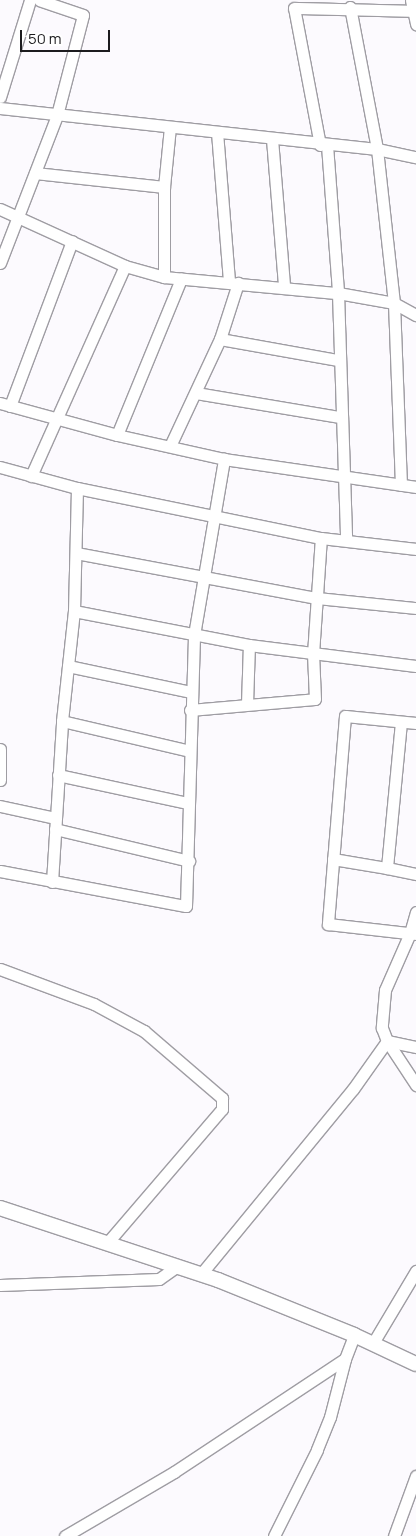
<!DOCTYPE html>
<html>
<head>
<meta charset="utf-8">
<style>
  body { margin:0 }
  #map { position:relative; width:416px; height:1536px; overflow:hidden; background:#fcfafe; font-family:Manrope,sans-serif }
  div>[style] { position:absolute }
  .roads { filter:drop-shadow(1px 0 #9f9da3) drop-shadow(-1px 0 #9f9da3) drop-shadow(0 1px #9f9da3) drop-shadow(0 -1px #9f9da3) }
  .minor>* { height:11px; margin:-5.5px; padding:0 5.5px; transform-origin:5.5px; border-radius:5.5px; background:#fff }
  .tertiary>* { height:14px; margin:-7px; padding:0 7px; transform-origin:7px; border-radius:7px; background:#fff }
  span { translate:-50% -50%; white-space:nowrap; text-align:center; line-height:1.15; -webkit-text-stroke:4px #fff; paint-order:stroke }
  .scale { position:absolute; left:20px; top:30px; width:90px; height:22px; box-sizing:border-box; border:2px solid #1c1b1e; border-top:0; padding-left:6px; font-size:15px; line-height:18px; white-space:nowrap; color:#1c1b1e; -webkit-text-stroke:4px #fff; paint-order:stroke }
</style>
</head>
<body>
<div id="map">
  <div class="roads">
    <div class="minor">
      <div style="left:411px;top:0;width:25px;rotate:78deg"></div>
      <div style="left:350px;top:7px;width:145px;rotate:79.2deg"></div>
      <div style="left:377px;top:149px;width:155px;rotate:83.7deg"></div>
      <div style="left:394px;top:303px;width:182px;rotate:87.8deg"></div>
      <div style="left:0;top:97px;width:102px;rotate:-72.8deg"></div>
      <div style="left:0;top:108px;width:379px;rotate:6.2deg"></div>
      <div style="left:377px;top:149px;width:40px;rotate:12deg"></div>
      <div style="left:217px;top:132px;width:150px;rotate:85.4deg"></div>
      <div style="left:272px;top:139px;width:147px;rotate:85.3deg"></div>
      <div style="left:320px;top:145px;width:139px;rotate:-100.7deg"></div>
      <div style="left:294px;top:8px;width:119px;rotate:1.4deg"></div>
      <div style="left:327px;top:145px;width:148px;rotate:85.7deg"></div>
      <div style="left:338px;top:293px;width:247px;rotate:88.1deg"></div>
      <div style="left:35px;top:173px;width:130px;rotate:6.2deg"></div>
      <div style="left:0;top:209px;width:137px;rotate:24.5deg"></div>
      <div style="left:125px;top:266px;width:41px;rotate:15.8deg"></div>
      <div style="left:164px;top:277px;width:175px;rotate:5.3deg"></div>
      <div style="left:338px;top:293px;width:57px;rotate:10.1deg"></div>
      <div style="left:394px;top:303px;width:25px;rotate:29deg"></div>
      <div style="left:0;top:263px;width:159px;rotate:-68.9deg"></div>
      <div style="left:57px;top:115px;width:103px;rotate:-75.4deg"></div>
      <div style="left:83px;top:15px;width:46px;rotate:-161.2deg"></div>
      <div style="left:164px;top:277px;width:90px;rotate:-90deg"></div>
      <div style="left:164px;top:187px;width:60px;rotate:-84.3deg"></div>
      <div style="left:220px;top:339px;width:120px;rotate:10.1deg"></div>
      <div style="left:196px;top:393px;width:146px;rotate:9.5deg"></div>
      <div style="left:0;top:403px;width:121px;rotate:15.3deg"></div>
      <div style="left:117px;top:435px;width:110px;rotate:12.6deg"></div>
      <div style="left:224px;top:459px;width:194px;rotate:8.3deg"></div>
      <div style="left:10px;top:406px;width:176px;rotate:-69.4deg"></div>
      <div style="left:117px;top:435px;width:169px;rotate:-67.7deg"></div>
      <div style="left:170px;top:446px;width:118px;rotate:-65deg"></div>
      <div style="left:220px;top:339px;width:59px;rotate:-72.2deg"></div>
      <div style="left:0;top:467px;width:80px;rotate:15.3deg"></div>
      <div style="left:77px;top:488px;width:249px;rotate:11.6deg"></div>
      <div style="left:321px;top:538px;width:96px;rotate:6.6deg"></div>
      <div style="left:31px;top:476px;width:230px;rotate:-65.9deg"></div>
      <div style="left:76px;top:553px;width:245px;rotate:10.6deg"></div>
      <div style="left:317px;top:598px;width:100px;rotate:5.8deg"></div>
      <div style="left:74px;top:611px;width:178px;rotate:11deg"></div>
      <div style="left:249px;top:645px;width:168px;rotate:7.2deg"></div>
      <div style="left:68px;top:666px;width:125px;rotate:12deg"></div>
      <div style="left:247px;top:704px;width:59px;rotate:-88.1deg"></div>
      <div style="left:190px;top:710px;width:125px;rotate:-5deg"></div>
      <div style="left:315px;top:699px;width:45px;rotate:-92.5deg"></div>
      <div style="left:313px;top:654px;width:116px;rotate:-86.1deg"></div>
      <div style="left:62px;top:721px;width:131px;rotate:13.2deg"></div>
      <div style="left:401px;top:722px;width:147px;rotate:95.5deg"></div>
      <div style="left:387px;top:868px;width:30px;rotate:12deg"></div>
      <div style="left:416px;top:723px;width:71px;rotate:-174.4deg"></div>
      <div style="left:345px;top:716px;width:209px;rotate:94.7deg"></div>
      <div style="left:328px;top:924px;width:89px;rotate:6.5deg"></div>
      <div style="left:0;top:749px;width:31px;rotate:90deg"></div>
      <div style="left:58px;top:775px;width:133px;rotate:12.2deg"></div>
      <div style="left:0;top:806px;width:56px;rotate:12.3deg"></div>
      <div style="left:55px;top:829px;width:138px;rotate:13.4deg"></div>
      <div style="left:333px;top:859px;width:55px;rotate:9.5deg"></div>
      <div style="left:0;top:871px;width:189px;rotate:10.7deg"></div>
      <div style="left:186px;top:906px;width:271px;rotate:-88.3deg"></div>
      <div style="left:194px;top:635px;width:179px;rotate:-80.3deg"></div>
      <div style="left:52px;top:882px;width:161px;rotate:-86.4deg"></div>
      <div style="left:62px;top:721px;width:111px;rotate:-83.8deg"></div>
      <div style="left:74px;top:611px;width:123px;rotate:-88.6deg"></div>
      <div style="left:416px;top:912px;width:22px;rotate:106deg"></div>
      <div style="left:410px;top:933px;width:62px;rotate:113.7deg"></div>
      <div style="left:385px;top:990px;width:38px;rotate:95deg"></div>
      <div style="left:382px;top:1028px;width:14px;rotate:69deg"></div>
      <div style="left:387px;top:1041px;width:53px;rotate:56.6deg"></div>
      <div style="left:0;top:969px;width:100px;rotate:20.4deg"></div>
      <div style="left:94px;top:1004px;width:57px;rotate:28.4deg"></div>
      <div style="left:144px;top:1031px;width:103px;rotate:40.7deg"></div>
      <div style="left:222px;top:1098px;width:11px;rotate:90deg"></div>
      <div style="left:222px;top:1109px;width:177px;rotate:130.6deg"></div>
      <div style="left:201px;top:1274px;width:239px;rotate:-50.6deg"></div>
      <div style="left:353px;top:1089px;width:59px;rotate:-54.7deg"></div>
      <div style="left:387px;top:1041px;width:30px;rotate:12deg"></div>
      <div style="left:0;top:1285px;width:159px;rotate:-2.2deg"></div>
      <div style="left:159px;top:1279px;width:19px;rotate:-35deg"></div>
      <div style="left:373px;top:1343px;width:84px;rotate:-59.2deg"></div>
      <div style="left:345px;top:1359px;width:26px;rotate:-69deg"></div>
      <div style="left:65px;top:1536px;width:126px;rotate:-30.4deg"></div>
      <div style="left:174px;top:1472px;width:205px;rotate:-33.5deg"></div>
      <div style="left:345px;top:1359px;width:60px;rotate:104.5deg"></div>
      <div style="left:330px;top:1417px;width:35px;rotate:112deg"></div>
      <div style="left:317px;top:1450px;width:96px;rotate:116.6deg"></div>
      <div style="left:394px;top:1536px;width:64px;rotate:-69.9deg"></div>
    </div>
    <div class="tertiary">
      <div style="left:0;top:1208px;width:230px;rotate:18.3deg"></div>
      <div style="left:218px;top:1280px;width:147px;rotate:22deg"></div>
      <div style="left:354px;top:1335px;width:68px;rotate:25.1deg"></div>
    </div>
  </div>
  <div class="scale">50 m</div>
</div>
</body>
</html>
